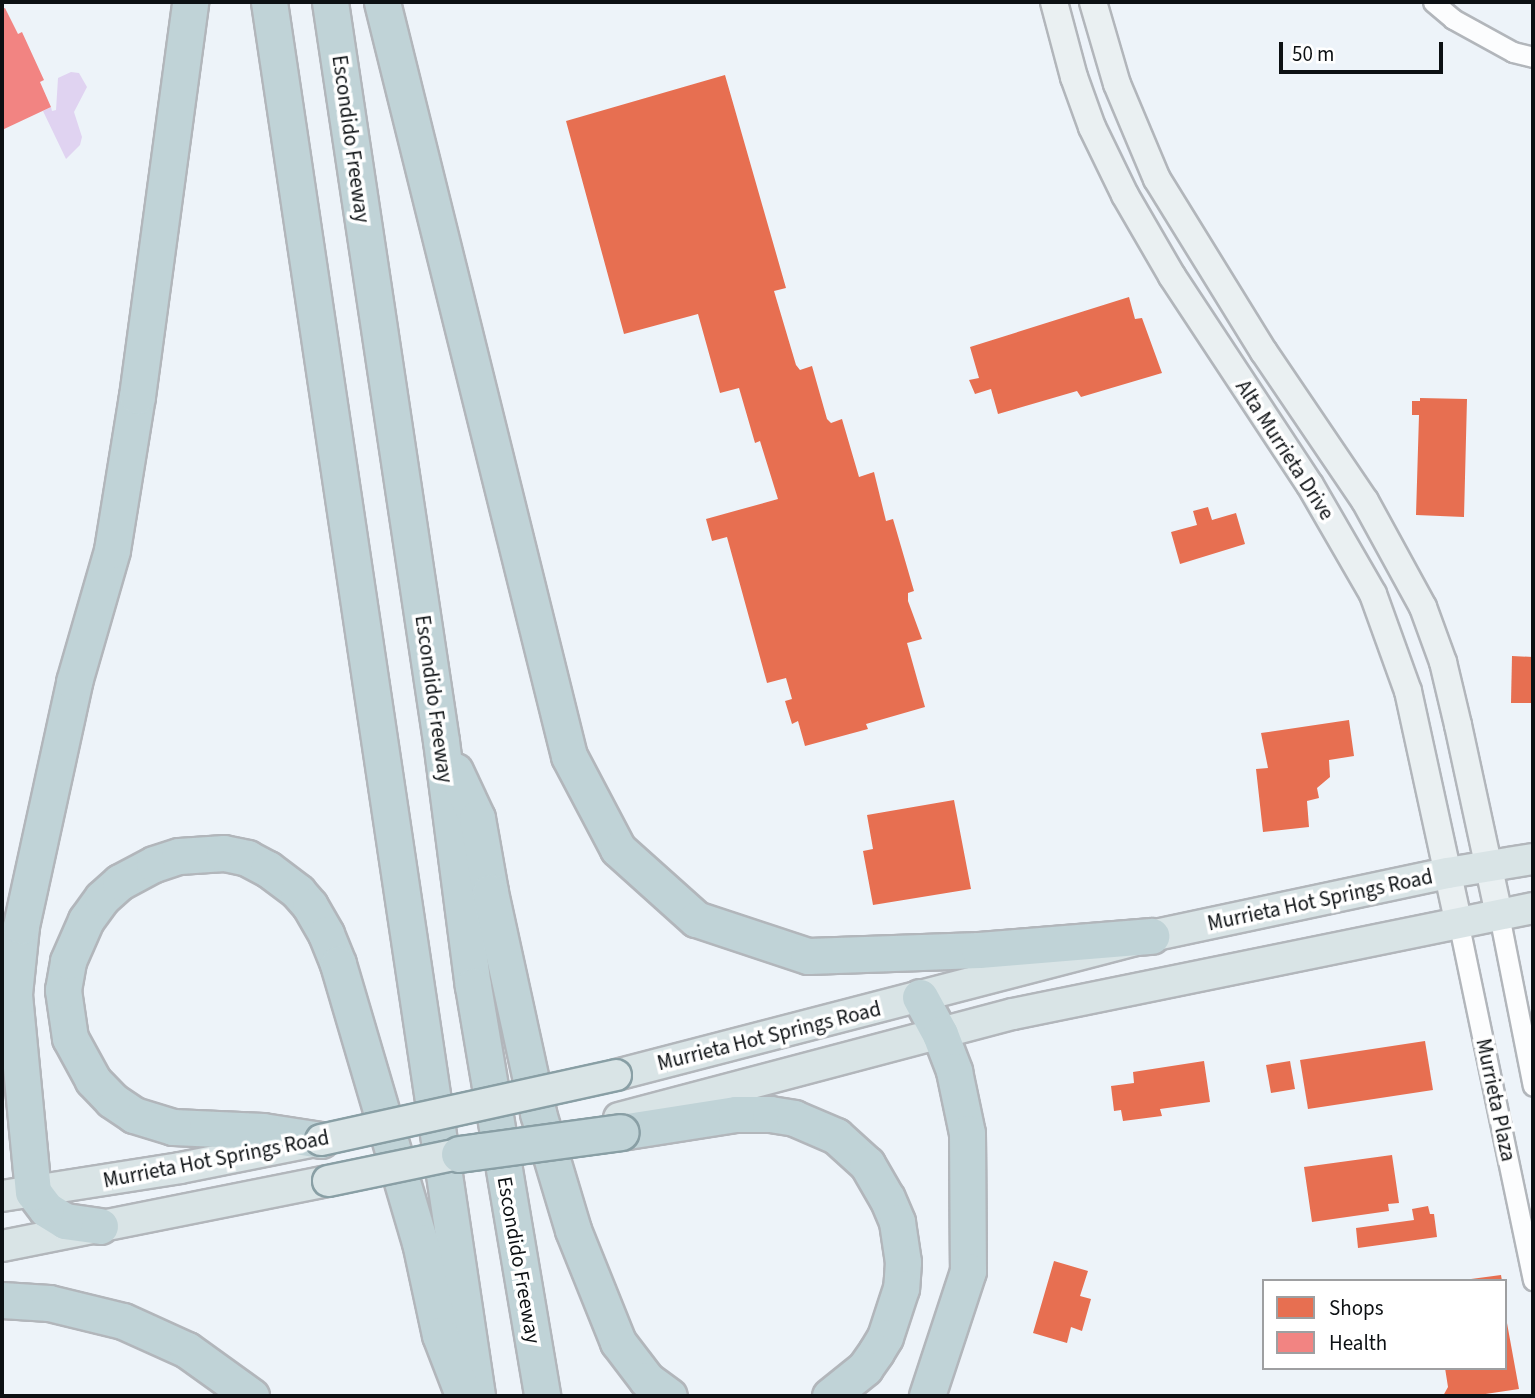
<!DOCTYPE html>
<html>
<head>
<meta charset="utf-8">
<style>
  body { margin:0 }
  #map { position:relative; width:1535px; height:1398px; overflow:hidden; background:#edf3f9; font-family:"Source Sans 3",sans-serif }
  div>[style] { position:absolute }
  .green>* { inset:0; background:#e0d3f1 }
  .shops>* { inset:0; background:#e76f51 }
  .health>* { inset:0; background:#f28482 }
  .roads { filter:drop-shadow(2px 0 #b2b6bb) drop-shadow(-2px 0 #b2b6bb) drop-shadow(0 2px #b2b6bb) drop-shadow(0 -2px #b2b6bb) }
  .street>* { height:19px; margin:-9.5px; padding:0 9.5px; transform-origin:9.5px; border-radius:9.5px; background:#fcfdfe }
  .secondary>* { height:26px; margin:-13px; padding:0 13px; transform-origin:13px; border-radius:13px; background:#eaf0f2 }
  .primary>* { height:30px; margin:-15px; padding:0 15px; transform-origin:15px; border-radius:15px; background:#d9e4e6 }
  .highway>* { height:35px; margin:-17.5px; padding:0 17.5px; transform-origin:17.5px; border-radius:17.5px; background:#c0d3d7 }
  .bridges { filter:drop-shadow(2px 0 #899fa5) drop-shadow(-2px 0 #899fa5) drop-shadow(0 2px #899fa5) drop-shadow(0 -2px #899fa5) }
  .primary-bridge>* { height:30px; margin:-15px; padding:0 15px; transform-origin:15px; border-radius:15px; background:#d9e4e6 }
  .highway-bridge>* { height:35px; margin:-17.5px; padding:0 17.5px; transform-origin:17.5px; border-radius:17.5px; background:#c0d3d7 }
  span { translate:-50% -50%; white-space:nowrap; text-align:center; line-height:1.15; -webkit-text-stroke:7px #fff; paint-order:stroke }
  .street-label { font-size:21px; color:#0c1013 }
  .frame { position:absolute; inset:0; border:4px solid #0c1013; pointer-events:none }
  .legend { position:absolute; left:1262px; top:1279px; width:245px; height:91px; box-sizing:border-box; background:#fff; border:2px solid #9e9fa1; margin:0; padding:9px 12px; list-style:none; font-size:21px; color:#0c1013 }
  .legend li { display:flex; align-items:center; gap:14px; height:35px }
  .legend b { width:35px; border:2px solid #9e9fa1 }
  .scale { position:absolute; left:1279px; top:42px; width:164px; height:32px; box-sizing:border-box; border:4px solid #0c1013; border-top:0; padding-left:9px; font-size:21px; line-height:24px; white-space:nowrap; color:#0c1013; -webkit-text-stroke:5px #fff; paint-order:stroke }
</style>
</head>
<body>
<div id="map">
  <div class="green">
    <div style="clip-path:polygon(71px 72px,79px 73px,87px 87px,74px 112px,82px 137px,80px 145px,66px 159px,43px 111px,51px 107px,52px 111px,56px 110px,58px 78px)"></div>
  </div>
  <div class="shops">
    <div style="clip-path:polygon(725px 75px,786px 288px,774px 291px,796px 365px,800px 370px,812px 366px,827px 419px,831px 423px,842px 419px,859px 477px,874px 472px,886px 521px,893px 519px,914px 591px,908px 593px,908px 601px,922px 639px,907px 643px,925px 707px,866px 724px,868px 729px,805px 746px,798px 721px,792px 724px,785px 701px,792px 699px,786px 678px,767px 683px,727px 537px,712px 541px,706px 519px,778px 499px,760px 441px,755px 443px,739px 388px,720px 393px,698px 314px,624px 334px,566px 121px)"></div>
    <div style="clip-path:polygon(1129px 297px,1135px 319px,1142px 318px,1162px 373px,1081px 397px,1077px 391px,998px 414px,991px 389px,975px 394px,969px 380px,979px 378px,970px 347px)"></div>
    <div style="clip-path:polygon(1420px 398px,1467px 399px,1464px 517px,1416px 515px,1419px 415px,1412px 415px,1412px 401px,1420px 401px)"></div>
    <div style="clip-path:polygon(1208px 507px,1212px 520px,1236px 513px,1245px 544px,1180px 564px,1171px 532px,1197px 525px,1193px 511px)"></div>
    <div style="clip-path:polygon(1512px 656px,1533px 657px,1533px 703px,1511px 703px)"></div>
    <div style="clip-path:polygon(1349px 720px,1354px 756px,1329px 760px,1330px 777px,1317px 788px,1319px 798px,1307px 801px,1309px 827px,1263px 832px,1256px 769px,1268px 768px,1261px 733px)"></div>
    <div style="clip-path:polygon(954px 800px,971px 889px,873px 905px,863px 851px,873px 849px,867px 815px)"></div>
    <div style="clip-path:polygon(1425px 1041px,1433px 1090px,1308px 1109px,1300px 1060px)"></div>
    <div style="clip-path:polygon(1204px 1061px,1210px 1102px,1160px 1109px,1162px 1116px,1123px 1121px,1121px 1110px,1114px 1111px,1111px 1086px,1134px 1083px,1133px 1072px)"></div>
    <div style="clip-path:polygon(1290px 1061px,1295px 1089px,1271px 1093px,1266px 1065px)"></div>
    <div style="clip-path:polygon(1392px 1155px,1399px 1203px,1388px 1204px,1389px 1211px,1312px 1222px,1304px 1167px)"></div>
    <div style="clip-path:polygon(1428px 1206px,1430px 1214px,1434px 1214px,1437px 1237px,1358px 1248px,1356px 1228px,1414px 1220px,1412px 1209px)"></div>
    <div style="clip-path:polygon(1054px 1261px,1088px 1271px,1080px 1296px,1091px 1299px,1082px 1331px,1071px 1327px,1067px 1343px,1033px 1333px)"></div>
    <div style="clip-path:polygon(1501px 1275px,1502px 1281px,1472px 1281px,1471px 1279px)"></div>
    <div style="clip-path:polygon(1505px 1312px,1519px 1389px,1472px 1396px,1443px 1396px,1448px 1387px,1445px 1368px,1505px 1368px)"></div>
  </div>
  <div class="health">
    <div style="clip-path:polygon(5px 8px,18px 34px,22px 32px,44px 80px,40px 82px,51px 107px,2px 130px,2px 9px)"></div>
  </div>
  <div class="roads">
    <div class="street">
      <div style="left:1433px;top:2px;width:26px;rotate:40deg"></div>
      <div style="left:1453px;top:19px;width:68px;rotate:28.8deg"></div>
      <div style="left:1513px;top:52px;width:21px;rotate:14deg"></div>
      <div style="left:1499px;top:915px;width:174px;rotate:78.8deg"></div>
      <div style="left:1458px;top:921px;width:367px;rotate:78.2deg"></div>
    </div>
    <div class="secondary">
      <div style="left:1054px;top:2px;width:78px;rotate:75.1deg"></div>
      <div style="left:1074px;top:77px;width:53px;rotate:70.2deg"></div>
      <div style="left:1092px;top:127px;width:76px;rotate:64.1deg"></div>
      <div style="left:1125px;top:195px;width:94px;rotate:59.9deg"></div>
      <div style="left:1172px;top:276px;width:250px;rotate:56.6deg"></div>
      <div style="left:1310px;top:485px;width:126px;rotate:60deg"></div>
      <div style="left:1373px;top:594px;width:103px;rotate:70.2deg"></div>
      <div style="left:1408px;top:691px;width:235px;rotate:77.7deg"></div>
      <div style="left:1093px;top:2px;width:85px;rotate:73.7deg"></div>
      <div style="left:1117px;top:84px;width:103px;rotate:67.2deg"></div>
      <div style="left:1157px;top:179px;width:203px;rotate:58.3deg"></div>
      <div style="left:1264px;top:352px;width:180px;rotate:55.9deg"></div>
      <div style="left:1365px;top:501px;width:121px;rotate:61.3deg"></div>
      <div style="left:1423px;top:607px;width:59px;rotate:70deg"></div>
      <div style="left:1443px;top:662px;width:65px;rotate:76.6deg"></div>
      <div style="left:1458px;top:725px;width:194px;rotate:77.8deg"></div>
    </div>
    <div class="primary">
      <div style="left:616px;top:1075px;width:553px;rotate:-14.56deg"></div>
      <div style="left:1151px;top:936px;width:304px;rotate:-12deg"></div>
      <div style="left:1448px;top:873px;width:86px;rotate:-9.4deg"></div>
      <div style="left:619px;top:1118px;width:407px;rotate:-14.8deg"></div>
      <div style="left:1013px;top:1014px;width:531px;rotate:-11.52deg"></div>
      <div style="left:2px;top:1196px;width:180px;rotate:-8.9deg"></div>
      <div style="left:180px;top:1168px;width:133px;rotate:-11.3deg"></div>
      <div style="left:2px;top:1246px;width:332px;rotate:-11.3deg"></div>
    </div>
    <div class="highway">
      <div style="left:269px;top:2px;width:1409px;rotate:81.51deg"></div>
      <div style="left:330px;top:2px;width:747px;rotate:81.46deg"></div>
      <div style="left:441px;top:741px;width:247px;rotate:82.6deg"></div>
      <div style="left:473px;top:986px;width:416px;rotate:80.4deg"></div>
      <div style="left:382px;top:2px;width:777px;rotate:76.07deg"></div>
      <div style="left:569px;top:756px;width:105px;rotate:62.2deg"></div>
      <div style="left:618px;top:849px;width:105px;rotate:41.9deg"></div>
      <div style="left:696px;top:919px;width:118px;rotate:18.3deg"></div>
      <div style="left:808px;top:956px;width:171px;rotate:-2deg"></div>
      <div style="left:979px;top:950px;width:173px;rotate:-4.7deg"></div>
      <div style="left:455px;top:771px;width:52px;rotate:64.9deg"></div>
      <div style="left:477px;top:818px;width:75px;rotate:80deg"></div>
      <div style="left:490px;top:892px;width:226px;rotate:77.7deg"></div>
      <div style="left:538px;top:1113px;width:122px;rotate:73.3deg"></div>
      <div style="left:573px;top:1230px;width:121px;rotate:68.1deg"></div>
      <div style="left:618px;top:1342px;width:48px;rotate:52.7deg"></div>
      <div style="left:647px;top:1380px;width:27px;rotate:36deg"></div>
      <div style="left:920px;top:997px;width:42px;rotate:61.6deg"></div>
      <div style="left:940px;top:1034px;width:40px;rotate:69deg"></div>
      <div style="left:954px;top:1071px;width:63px;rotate:78.2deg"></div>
      <div style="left:967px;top:1133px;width:138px;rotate:89.6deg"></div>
      <div style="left:968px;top:1271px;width:132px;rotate:108.2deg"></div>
      <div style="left:621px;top:1132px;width:116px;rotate:-8.9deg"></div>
      <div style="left:736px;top:1114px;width:34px"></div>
      <div style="left:770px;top:1114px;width:24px;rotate:9deg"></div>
      <div style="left:794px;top:1118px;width:46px;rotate:23.2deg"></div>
      <div style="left:836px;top:1136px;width:42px;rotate:42.1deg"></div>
      <div style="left:867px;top:1164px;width:39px;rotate:60deg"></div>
      <div style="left:887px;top:1198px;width:26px;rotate:67deg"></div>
      <div style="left:897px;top:1222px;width:40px;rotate:81.5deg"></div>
      <div style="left:903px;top:1262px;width:26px;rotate:94deg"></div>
      <div style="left:901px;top:1288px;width:52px;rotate:108.1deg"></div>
      <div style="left:885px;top:1337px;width:17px;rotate:121deg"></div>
      <div style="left:876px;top:1352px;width:19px;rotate:125deg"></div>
      <div style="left:865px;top:1368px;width:45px;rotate:141.3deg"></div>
      <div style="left:321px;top:1140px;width:59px;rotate:-171.2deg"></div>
      <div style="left:263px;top:1131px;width:90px;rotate:-177.5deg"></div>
      <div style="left:173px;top:1127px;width:41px;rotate:-162.9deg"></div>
      <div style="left:134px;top:1115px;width:27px;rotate:-146deg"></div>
      <div style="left:112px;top:1100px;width:28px;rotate:-134deg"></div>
      <div style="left:93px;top:1080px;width:48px;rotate:-118.7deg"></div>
      <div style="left:70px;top:1038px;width:49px;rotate:-98.3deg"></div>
      <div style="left:63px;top:990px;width:29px;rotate:-80deg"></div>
      <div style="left:68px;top:961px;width:45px;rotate:-66.3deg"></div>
      <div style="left:86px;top:920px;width:27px;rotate:-54deg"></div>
      <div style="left:102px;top:898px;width:24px;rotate:-42deg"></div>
      <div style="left:120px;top:882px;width:38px;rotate:-28deg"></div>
      <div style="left:154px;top:864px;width:26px;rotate:-18deg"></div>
      <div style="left:179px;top:856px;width:45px;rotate:-3.8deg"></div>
      <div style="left:224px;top:853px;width:24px;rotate:12deg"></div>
      <div style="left:247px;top:858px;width:24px;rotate:28deg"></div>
      <div style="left:268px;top:869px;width:38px;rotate:37deg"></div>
      <div style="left:298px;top:892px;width:18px;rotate:49deg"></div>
      <div style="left:310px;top:906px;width:32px;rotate:60deg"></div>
      <div style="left:326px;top:934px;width:32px;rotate:68deg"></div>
      <div style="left:338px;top:964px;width:290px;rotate:73.6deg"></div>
      <div style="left:420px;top:1242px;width:95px;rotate:77.9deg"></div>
      <div style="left:440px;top:1335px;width:61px;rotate:68.9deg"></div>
      <div style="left:100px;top:1226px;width:35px;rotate:-172deg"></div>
      <div style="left:65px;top:1221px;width:22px;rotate:-148deg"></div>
      <div style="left:46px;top:1209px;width:21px;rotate:-127deg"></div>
      <div style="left:33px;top:1192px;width:199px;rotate:-95.5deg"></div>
      <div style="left:14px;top:994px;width:68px;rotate:-84.1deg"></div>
      <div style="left:21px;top:926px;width:250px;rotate:-77.7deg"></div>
      <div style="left:74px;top:682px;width:137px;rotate:-73.9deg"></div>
      <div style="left:112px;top:550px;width:156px;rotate:-80.8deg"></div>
      <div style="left:137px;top:396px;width:398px;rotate:-82.3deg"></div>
      <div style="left:2px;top:1300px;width:47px;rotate:3.7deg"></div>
      <div style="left:49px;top:1303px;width:76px;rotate:13.7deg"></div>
      <div style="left:123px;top:1321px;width:70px;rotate:24.4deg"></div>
      <div style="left:187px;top:1350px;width:79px;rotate:35.7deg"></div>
    </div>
  </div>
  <div class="bridges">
    <div class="primary-bridge">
      <div style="left:321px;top:1140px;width:302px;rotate:-12.4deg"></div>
      <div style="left:328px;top:1181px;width:157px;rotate:-11.7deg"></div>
    </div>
    <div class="highway-bridge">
      <div style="left:459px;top:1154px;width:163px;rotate:-7.7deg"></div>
    </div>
  </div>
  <div class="street-label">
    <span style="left:351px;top:139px;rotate:82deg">Escondido Freeway</span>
    <span style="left:1285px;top:450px;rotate:57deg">Alta Murrieta Drive</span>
    <span style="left:434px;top:699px;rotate:82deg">Escondido Freeway</span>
    <span style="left:1320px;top:900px;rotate:-12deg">Murrieta Hot Springs Road</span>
    <span style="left:769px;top:1036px;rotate:-14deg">Murrieta Hot Springs Road</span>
    <span style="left:1496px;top:1100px;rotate:78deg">Murrieta Plaza</span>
    <span style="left:216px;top:1159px;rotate:-11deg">Murrieta Hot Springs Road</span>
    <span style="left:519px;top:1260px;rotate:80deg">Escondido Freeway</span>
  </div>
  <div class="frame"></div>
  <ul class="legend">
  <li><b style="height:19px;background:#e76f51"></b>Shops</li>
  <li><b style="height:19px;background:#f28482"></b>Health</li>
  </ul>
  <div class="scale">50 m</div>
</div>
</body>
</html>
